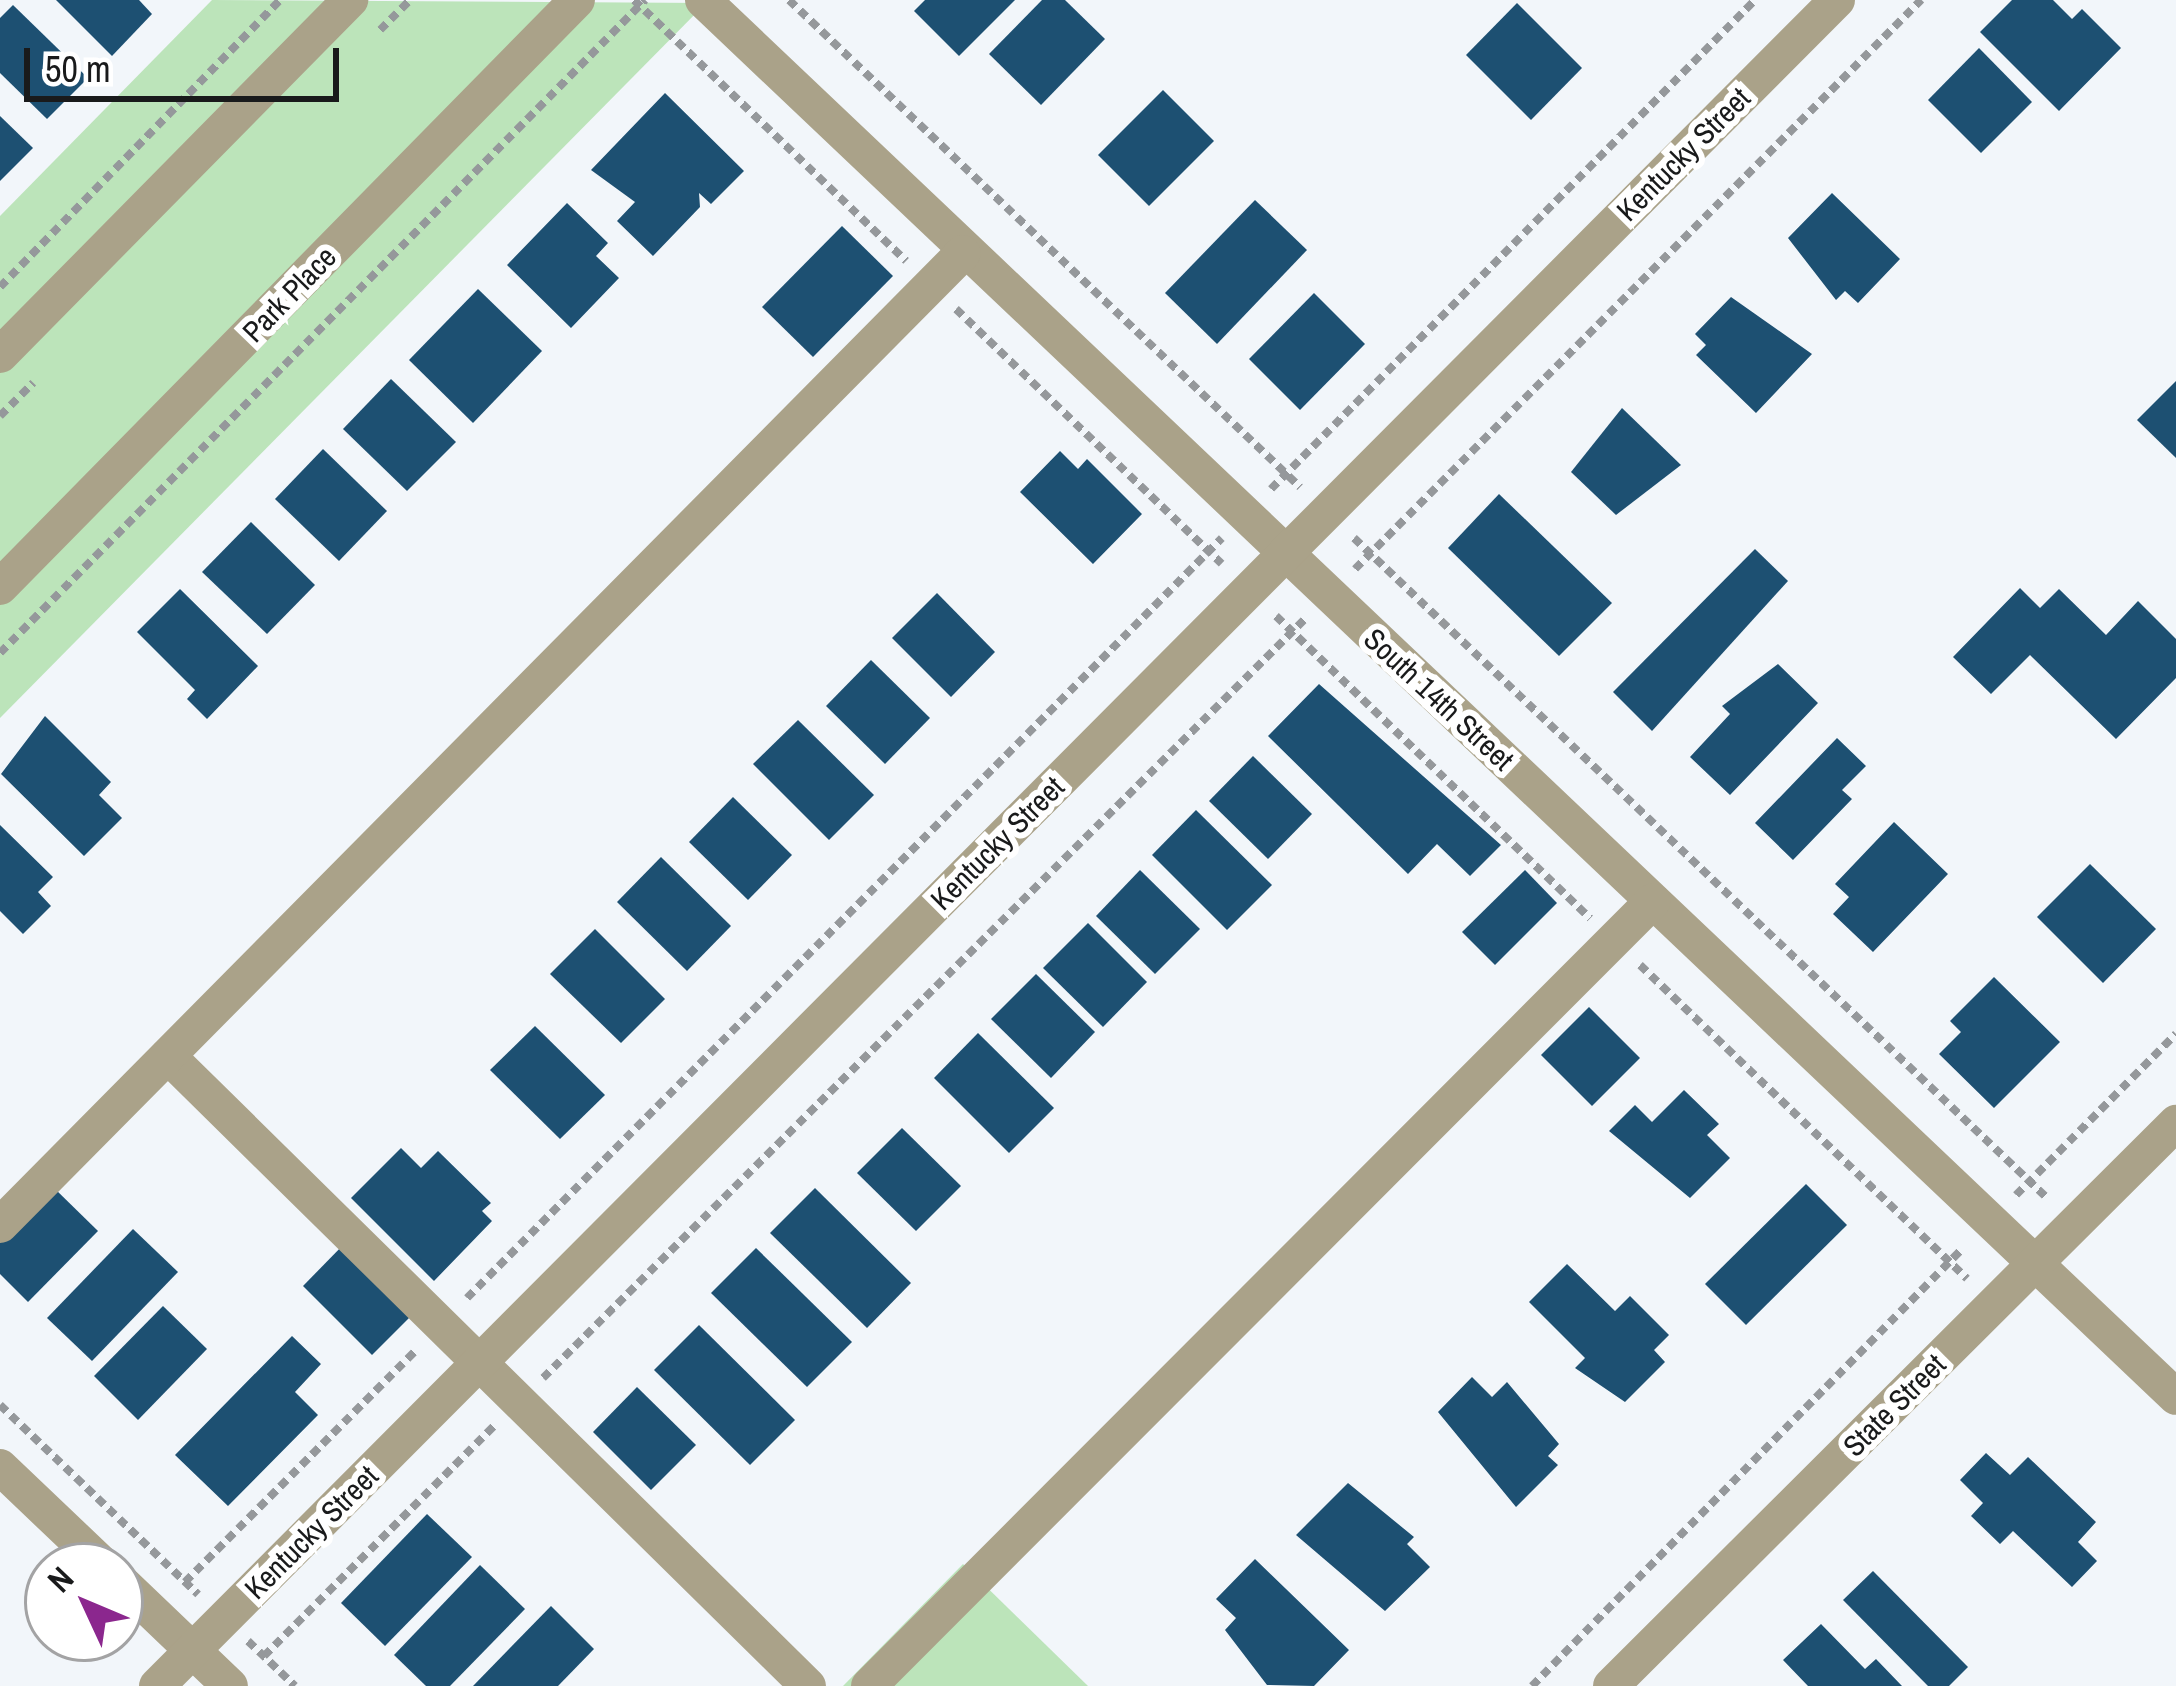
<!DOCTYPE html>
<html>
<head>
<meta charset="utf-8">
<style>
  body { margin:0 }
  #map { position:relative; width:2176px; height:1686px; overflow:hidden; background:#f2f6fa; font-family:"Archivo Narrow",sans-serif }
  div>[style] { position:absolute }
  .green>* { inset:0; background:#bce4ba }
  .building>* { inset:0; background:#1d5072 }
  .path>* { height:8px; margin-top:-4px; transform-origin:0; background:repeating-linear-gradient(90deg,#95989b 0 9px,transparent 0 15px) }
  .minor>* { height:36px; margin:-18px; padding:0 18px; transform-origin:18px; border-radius:18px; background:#aaa289 }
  span { translate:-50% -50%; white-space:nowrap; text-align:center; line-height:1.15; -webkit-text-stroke:12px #fff; paint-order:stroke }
  .street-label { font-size:30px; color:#191a1b }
  .north { position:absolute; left:24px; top:1542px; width:120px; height:120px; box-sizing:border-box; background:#fff; border:3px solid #a3a3a4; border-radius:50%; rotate:314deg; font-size:33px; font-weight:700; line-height:48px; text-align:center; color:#191a1b }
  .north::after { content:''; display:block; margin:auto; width:42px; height:54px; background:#8b278e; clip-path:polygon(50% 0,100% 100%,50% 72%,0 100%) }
  .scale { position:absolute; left:24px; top:48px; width:315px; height:54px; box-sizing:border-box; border:6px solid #191a1b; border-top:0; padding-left:15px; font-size:36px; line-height:42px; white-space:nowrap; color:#191a1b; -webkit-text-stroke:9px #fff; paint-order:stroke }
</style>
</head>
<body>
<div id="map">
  <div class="green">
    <div style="clip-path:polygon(212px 0,706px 3px,0 718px,0 216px)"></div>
    <div style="clip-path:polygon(963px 1564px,1088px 1686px,843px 1686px)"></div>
  </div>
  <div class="building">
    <div style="clip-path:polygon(56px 0,139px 0,152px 14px,112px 56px)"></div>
    <div style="clip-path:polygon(925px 0,1015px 0,959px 56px,914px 11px)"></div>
    <div style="clip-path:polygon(1042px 0,1065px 0,1105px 39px,1041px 105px,989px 54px)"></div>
    <div style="clip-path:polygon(2012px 0,2053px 0,2072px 19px,2082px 9px,2121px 48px,2059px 111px,1980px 32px)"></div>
    <div style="clip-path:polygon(1517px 3px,1582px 68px,1531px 120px,1466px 55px)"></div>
    <div style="clip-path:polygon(13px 5px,88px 78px,47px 119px,0 73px,0 18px)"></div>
    <div style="clip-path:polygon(1979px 48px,2032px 102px,1981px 153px,1928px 100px)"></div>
    <div style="clip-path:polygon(1163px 90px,1214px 141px,1149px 206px,1098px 155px)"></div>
    <div style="clip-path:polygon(665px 93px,744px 171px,711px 204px,699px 193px,700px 207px,653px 256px,617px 221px,635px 202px,591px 170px)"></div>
    <div style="clip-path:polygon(0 116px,33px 148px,0 181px)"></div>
    <div style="clip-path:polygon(1832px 193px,1900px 259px,1858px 303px,1845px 291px,1836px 300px,1788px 238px)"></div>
    <div style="clip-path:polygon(1255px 200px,1307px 250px,1217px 344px,1165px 293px)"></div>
    <div style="clip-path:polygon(567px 203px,608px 243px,596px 256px,619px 278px,571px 328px,507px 265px)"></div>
    <div style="clip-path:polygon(842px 226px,893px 276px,813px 357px,762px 307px)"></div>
    <div style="clip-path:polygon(478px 289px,542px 351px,473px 423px,409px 360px)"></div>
    <div style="clip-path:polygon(1314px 293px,1365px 344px,1300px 410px,1249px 359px)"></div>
    <div style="clip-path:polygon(1731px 297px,1812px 354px,1756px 413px,1696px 355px,1706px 345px,1695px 334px)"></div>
    <div style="clip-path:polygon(391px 379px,456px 442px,407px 491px,343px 429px)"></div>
    <div style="clip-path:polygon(2176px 381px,2176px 458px,2137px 420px)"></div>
    <div style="clip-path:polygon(1622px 408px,1681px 465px,1616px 515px,1571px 472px)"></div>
    <div style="clip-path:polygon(323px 449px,387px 511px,339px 561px,275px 499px)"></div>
    <div style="clip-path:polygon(1060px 451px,1078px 469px,1087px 459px,1142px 514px,1093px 564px,1020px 492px)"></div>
    <div style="clip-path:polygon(1499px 494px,1612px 603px,1559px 656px,1448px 548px)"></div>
    <div style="clip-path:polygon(251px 522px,315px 585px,267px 634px,202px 572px)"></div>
    <div style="clip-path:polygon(1755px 549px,1788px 581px,1652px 731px,1613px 692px)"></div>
    <div style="clip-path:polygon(2020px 588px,2040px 608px,2059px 589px,2106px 635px,2138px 601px,2176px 639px,2176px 678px,2116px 739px,2030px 655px,1991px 694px,1953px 657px)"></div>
    <div style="clip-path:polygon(180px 589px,258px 666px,207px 719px,187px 699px,195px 690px,137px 632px)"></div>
    <div style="clip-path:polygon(937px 593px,995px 652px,951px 697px,892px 638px)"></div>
    <div style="clip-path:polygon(871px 660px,930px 718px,885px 764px,826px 706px)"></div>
    <div style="clip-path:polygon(1778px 664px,1818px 703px,1730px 795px,1690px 757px,1730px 714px,1722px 706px)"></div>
    <div style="clip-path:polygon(1319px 684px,1501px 845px,1470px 876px,1437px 844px,1408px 874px,1268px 736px)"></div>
    <div style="clip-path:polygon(45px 716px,111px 782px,99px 795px,122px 818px,84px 856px,1px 774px)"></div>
    <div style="clip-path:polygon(798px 720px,874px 795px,829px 840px,753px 764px)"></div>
    <div style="clip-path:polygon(1837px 738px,1866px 766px,1842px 790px,1852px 799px,1793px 860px,1755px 823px)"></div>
    <div style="clip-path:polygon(1253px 756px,1312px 814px,1268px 859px,1209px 801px)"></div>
    <div style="clip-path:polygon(733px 797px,792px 855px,748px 900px,689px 842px)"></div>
    <div style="clip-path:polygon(1196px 810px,1272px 885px,1227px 930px,1152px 855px)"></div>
    <div style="clip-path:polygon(1894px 822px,1948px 874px,1873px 952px,1833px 914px,1849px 897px,1835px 884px)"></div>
    <div style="clip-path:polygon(0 825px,53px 877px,38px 892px,51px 906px,23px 934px,0 911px)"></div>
    <div style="clip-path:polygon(661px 857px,731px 926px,687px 971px,617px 902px)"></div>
    <div style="clip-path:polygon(2090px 864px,2156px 929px,2103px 983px,2037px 917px)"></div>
    <div style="clip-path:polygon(1140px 870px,1200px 929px,1155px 974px,1096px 916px)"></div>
    <div style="clip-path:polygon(1525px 870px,1557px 903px,1495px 965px,1462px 932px)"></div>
    <div style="clip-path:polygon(1088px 923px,1147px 982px,1103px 1027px,1043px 968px)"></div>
    <div style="clip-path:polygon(595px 929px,665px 999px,621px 1043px,550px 974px)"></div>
    <div style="clip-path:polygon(1036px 974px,1095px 1032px,1051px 1078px,991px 1019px)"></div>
    <div style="clip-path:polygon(1994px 977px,2060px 1042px,1994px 1108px,1939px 1054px,1961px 1032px,1950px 1021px)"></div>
    <div style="clip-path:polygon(1589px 1007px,1640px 1058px,1592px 1106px,1541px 1055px)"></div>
    <div style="clip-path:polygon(535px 1026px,605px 1095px,560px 1139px,490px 1070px)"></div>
    <div style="clip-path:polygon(978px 1033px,1054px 1108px,1009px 1153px,934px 1078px)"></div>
    <div style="clip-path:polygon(1684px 1090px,1719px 1124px,1707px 1135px,1730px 1158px,1690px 1198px,1609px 1131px,1635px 1105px,1652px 1122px)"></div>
    <div style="clip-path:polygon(902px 1128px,961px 1186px,916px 1231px,857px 1173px)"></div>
    <div style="clip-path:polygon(401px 1148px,421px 1168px,438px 1151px,491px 1203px,482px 1211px,492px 1221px,434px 1281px,351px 1198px)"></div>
    <div style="clip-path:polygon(1806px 1184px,1847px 1225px,1746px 1325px,1705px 1284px)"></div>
    <div style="clip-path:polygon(53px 1187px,98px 1231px,28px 1302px,0 1274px,0 1241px)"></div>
    <div style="clip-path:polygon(815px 1188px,911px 1283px,867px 1328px,770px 1233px)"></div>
    <div style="clip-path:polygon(133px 1229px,178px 1272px,92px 1361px,47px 1318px)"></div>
    <div style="clip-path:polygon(347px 1241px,417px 1310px,372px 1355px,303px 1286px)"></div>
    <div style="clip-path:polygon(756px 1248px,852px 1342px,807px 1387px,711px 1293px)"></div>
    <div style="clip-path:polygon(1567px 1264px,1615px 1311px,1630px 1296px,1669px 1335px,1654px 1350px,1665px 1362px,1625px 1402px,1575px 1368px,1585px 1358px,1529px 1302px)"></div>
    <div style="clip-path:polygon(163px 1306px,207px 1349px,138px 1420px,94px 1376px)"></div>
    <div style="clip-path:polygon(699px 1325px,795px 1420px,750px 1465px,654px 1370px)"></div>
    <div style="clip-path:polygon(292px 1336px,321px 1364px,295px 1392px,318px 1415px,228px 1506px,175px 1455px)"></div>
    <div style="clip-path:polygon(1472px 1377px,1492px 1397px,1507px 1382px,1559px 1444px,1548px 1456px,1558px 1465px,1516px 1507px,1438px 1412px)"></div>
    <div style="clip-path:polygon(637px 1387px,696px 1445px,651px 1490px,593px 1432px)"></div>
    <div style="clip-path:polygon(1986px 1453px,2010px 1475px,2028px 1457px,2096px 1522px,2078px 1542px,2097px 1561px,2072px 1587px,2013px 1531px,2000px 1544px,1971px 1516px,1983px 1503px,1960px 1480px)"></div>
    <div style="clip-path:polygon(1348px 1483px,1414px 1537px,1407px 1544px,1430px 1567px,1385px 1611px,1296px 1535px)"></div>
    <div style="clip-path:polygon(427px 1514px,472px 1557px,385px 1646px,341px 1603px)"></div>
    <div style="clip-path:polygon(1255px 1559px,1349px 1650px,1314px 1686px,1267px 1685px,1225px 1630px,1236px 1618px,1216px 1599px)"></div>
    <div style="clip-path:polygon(480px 1565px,525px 1609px,450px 1686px,426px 1686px,394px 1655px)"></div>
    <div style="clip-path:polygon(1873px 1571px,1968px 1667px,1949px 1686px,1928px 1686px,1843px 1600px)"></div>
    <div style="clip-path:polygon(551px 1606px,594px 1649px,558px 1686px,473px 1686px)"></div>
    <div style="clip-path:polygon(1821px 1624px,1865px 1669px,1876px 1659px,1902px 1686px,1808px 1686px,1783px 1660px)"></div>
  </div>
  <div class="path">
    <div style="left:634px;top:0;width:377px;rotate:43.8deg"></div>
    <div style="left:789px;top:0;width:706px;rotate:43.62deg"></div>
    <div style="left:380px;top:30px;width:42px;rotate:-45deg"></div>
    <div style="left:0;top:287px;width:401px;rotate:-45.7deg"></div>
    <div style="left:956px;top:309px;width:368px;rotate:43.8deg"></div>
    <div style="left:0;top:416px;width:47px;rotate:-45deg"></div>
    <div style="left:1271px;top:489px;width:688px;rotate:-45.29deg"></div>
    <div style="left:1354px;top:538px;width:957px;rotate:43.6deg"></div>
    <div style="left:1355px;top:569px;width:803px;rotate:-45.15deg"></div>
    <div style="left:1276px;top:616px;width:436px;rotate:43.9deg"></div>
    <div style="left:0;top:653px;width:918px;rotate:-45.35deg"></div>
    <div style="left:1640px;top:965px;width:453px;rotate:43.8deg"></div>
    <div style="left:2016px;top:1195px;width:227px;rotate:-45.2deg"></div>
    <div style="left:467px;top:1298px;width:1071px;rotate:-45.19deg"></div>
    <div style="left:543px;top:1378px;width:1077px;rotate:-44.89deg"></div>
    <div style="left:0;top:1405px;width:274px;rotate:43.7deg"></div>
    <div style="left:185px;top:1582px;width:326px;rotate:-45.1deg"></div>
    <div style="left:248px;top:1641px;width:65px;rotate:43.8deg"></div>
    <div style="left:264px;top:1656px;width:325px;rotate:-45deg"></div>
    <div style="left:1532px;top:1686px;width:614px;rotate:-45.46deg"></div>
  </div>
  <div class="minor">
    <div style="left:703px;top:0;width:2030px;rotate:43.48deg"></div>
    <div style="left:0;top:355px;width:499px;rotate:-45.4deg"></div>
    <div style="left:0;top:587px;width:823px;rotate:-45.49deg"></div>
    <div style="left:168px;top:1056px;width:898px;rotate:44.55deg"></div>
    <div style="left:0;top:1225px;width:1368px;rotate:-45.27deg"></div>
    <div style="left:0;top:1467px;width:144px;rotate:43.6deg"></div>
    <div style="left:120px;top:1581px;width:152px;rotate:43.7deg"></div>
    <div style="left:157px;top:1686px;width:2380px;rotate:-45.1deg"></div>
    <div style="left:869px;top:1686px;width:1109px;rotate:-45.04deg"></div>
    <div style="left:1611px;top:1686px;width:798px;rotate:-44.9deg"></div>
  </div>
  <div class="street-label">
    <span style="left:1683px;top:154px;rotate:-45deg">Kentucky Street</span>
    <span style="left:289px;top:294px;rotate:-46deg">Park Place</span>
    <span style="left:1439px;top:699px;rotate:43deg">South 14th Street</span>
    <span style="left:997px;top:843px;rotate:-45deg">Kentucky Street</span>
    <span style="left:1894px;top:1405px;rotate:-45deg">State Street</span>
    <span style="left:311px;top:1532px;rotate:-45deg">Kentucky Street</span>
  </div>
  <div class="north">N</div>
  <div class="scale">50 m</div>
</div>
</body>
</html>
